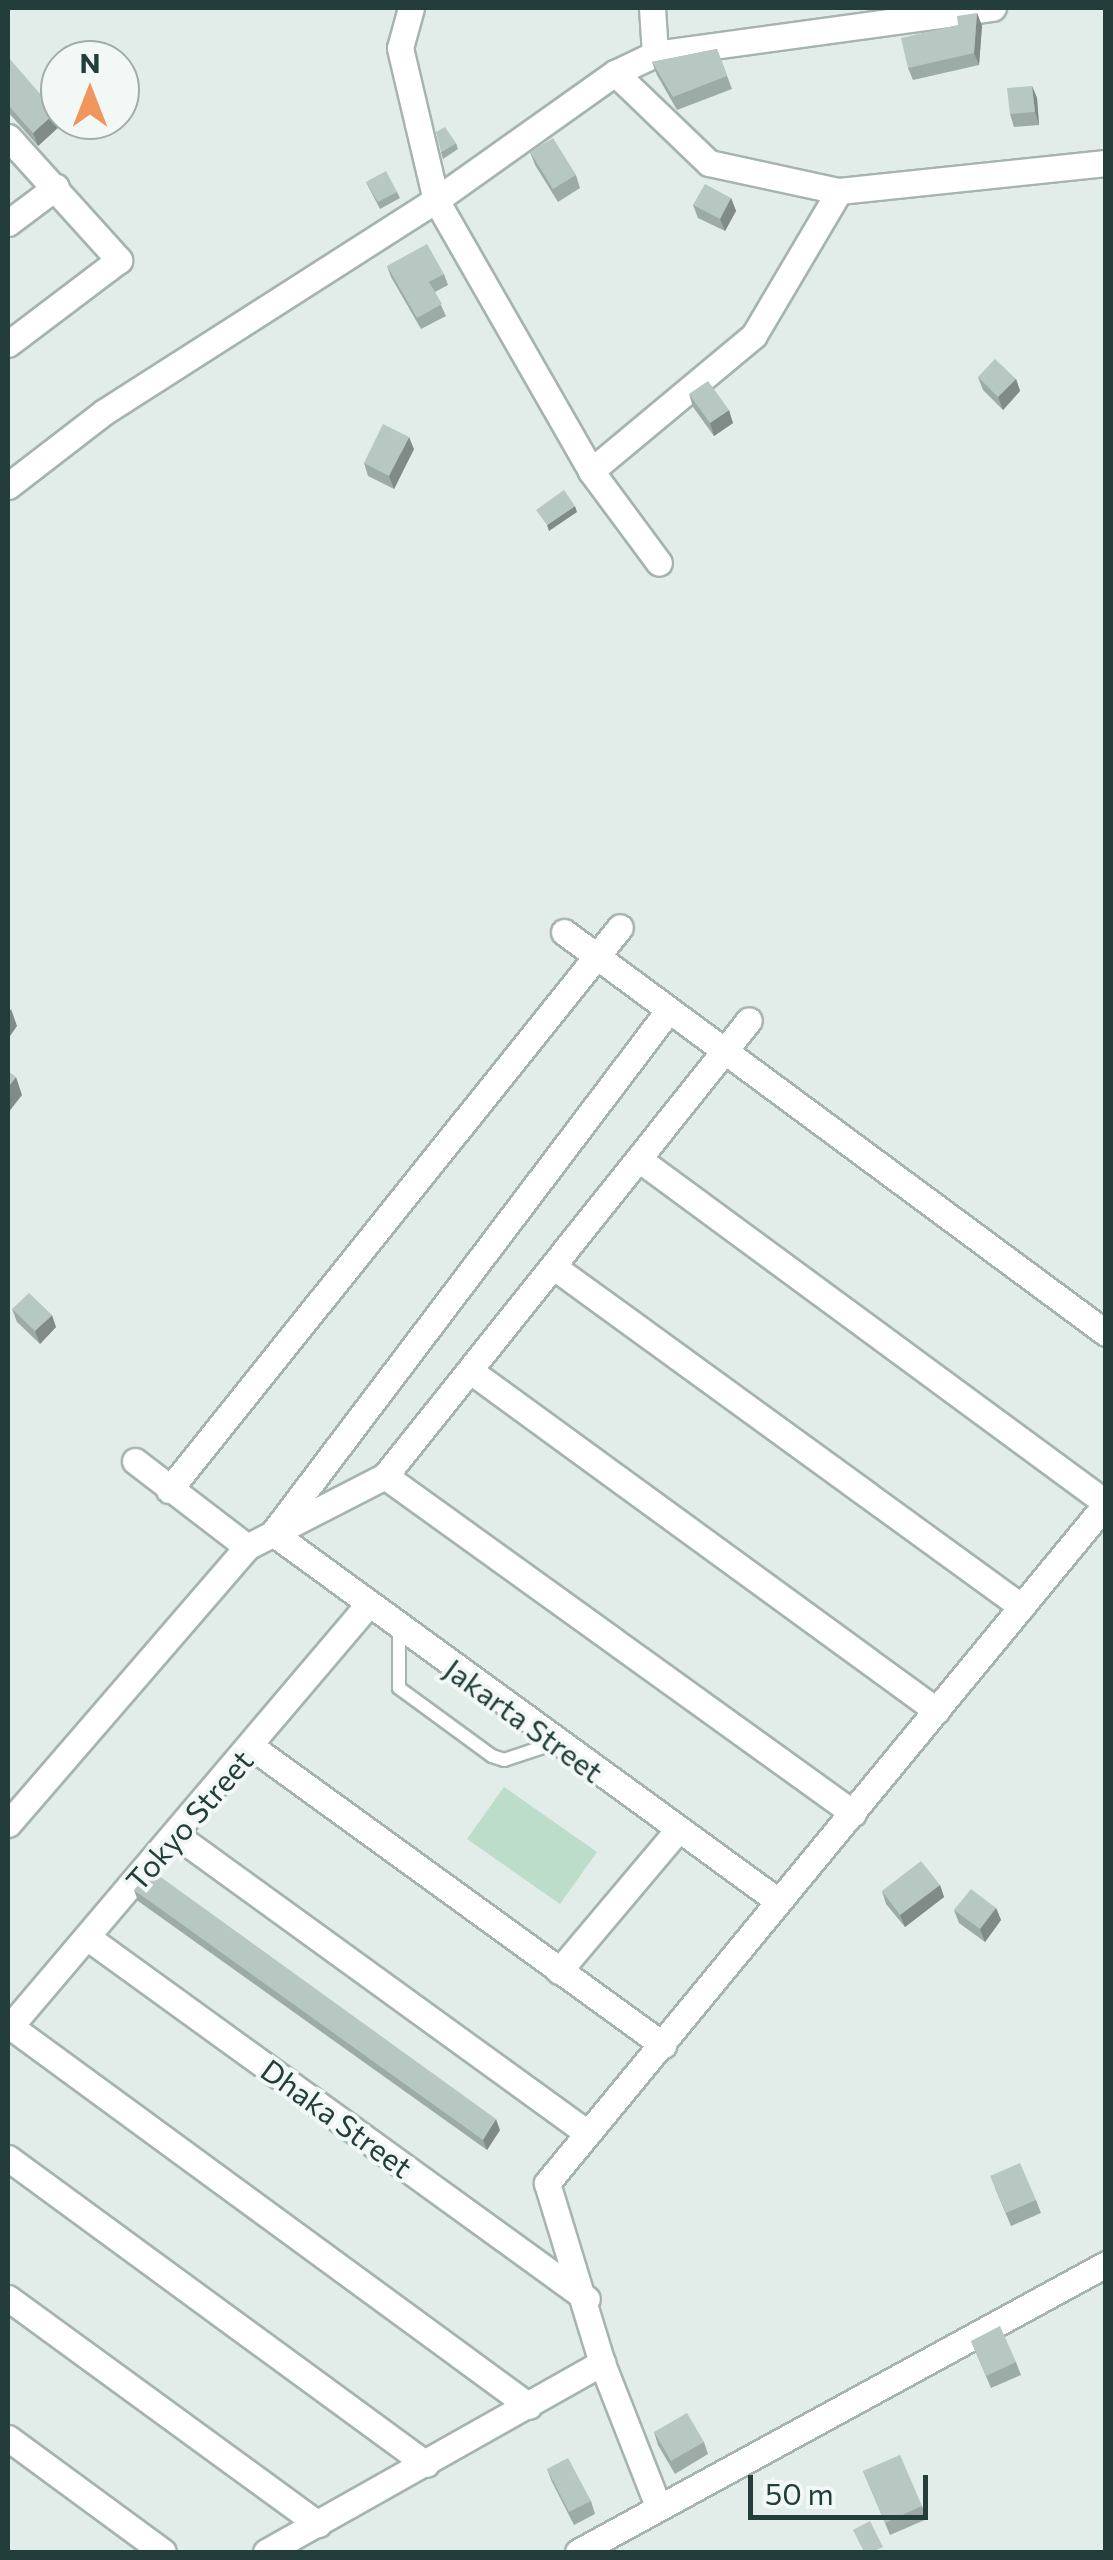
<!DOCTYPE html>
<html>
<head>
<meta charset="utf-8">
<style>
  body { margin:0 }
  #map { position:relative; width:1113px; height:2560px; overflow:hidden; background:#e2ece9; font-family:Commissioner,sans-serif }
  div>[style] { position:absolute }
  .green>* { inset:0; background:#bbddc9 }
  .roads { filter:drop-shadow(2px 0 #a5b4b1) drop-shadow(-2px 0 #a5b4b1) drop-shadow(0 2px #a5b4b1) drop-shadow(0 -2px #a5b4b1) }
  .lane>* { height:12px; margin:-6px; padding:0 6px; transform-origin:6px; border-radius:6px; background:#fff }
  .street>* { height:25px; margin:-12.5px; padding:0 12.5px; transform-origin:12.5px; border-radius:12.5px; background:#fff }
  .wall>* { inset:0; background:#9daba7 }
  .shaded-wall>* { inset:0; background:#808b88 }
  .building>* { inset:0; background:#b7c7c2 }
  span { translate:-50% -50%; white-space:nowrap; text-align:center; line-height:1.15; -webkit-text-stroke:8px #f2f8f6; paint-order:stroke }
  .street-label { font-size:30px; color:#223d3a }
  .frame { position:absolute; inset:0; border:10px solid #223d3a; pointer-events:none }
  .north { position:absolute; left:40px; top:40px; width:100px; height:100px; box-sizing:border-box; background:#f2f8f6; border:2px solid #9fadab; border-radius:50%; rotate:0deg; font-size:28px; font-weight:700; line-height:40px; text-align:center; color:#223d3a }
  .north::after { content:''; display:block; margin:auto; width:35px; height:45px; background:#ef965c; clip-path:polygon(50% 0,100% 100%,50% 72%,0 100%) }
  .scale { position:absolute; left:748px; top:2475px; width:180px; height:45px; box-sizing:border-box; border:5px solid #223d3a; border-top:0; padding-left:12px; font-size:30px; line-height:35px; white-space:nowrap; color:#223d3a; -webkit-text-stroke:8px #f2f8f6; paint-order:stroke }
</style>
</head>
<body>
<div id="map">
  <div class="green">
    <div style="clip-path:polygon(504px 1787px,597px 1852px,560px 1904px,467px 1839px)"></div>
  </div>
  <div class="roads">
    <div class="lane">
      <div style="left:399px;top:1631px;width:57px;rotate:90deg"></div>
      <div style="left:399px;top:1688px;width:115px;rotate:36.2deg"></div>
      <div style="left:492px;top:1756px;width:13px;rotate:18deg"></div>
      <div style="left:504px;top:1760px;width:54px;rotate:-18.4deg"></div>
    </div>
    <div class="street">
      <div style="left:411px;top:8px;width:41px;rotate:105.4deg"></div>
      <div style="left:400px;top:48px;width:156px;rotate:76.7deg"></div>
      <div style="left:436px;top:200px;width:312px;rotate:60.2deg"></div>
      <div style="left:591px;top:471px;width:212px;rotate:-39.8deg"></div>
      <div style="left:754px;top:335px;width:167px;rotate:-59.4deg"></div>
      <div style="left:655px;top:54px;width:341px;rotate:-7.8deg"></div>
      <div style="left:615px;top:73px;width:130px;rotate:43.8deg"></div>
      <div style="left:709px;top:163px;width:133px;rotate:12.2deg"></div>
      <div style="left:839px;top:191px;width:268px;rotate:-6deg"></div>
      <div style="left:8px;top:137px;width:166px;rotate:47.9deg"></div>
      <div style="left:119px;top:260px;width:139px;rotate:142.9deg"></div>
      <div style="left:8px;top:223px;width:60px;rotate:-36.9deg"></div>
      <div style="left:591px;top:471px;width:114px;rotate:53.5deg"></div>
      <div style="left:8px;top:486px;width:121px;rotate:-37.6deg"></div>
      <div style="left:104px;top:412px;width:394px;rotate:-32.6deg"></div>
      <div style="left:436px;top:200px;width:219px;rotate:-35.4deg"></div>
      <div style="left:615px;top:73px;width:44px;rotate:-25.4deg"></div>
      <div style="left:655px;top:54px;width:46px;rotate:-93.7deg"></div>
      <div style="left:564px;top:932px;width:674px;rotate:36.5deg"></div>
      <div style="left:668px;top:1011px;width:655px;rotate:127.11deg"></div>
      <div style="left:273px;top:1533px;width:625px;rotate:36.08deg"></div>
      <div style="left:640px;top:1160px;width:579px;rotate:36.35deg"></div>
      <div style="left:554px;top:1267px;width:578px;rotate:36deg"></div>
      <div style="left:472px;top:1372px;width:575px;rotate:36.09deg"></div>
      <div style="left:135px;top:1461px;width:141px;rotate:37.5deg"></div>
      <div style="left:385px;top:1476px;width:577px;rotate:35.76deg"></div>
      <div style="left:169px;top:1490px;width:721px;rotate:-51.3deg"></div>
      <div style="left:252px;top:1747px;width:508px;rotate:35.94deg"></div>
      <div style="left:8px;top:1824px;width:366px;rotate:-49.2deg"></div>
      <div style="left:247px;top:1547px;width:155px;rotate:-27.2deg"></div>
      <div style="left:385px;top:1476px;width:583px;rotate:-51.4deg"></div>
      <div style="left:176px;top:1835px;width:506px;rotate:35.92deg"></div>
      <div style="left:87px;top:1937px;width:617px;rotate:35.9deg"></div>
      <div style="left:559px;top:1971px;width:183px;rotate:-49.9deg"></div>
      <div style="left:10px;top:2026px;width:643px;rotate:36.21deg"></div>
      <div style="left:8px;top:2029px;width:553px;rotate:-49.69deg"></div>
      <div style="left:8px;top:2158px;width:518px;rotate:36.21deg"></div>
      <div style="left:8px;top:2298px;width:384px;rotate:36.1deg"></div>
      <div style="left:8px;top:2438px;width:192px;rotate:36.3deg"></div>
      <div style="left:658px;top:2506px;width:154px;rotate:-111.4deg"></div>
      <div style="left:602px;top:2363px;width:188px;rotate:-107deg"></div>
      <div style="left:547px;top:2183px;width:880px;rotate:-50.54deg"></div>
      <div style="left:266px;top:2552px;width:386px;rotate:-29.4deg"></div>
      <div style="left:578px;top:2552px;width:601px;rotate:-28.61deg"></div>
    </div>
  </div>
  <div class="wall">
    <div style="clip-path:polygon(977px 13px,982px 26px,979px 65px,913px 80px,908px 68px,958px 25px)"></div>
    <div style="clip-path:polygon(717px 49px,732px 89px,677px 110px,657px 75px,652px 62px)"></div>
    <div style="clip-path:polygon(8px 57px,61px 125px,38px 146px,8px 112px)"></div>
    <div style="clip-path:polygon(1032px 86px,1037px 98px,1039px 125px,1014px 127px,1010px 114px)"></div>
    <div style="clip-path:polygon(456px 143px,458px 149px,443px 159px,441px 152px)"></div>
    <div style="clip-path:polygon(530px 152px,576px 175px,580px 188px,558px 202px,535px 165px)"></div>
    <div style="clip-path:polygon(366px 182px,397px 192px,400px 198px,380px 209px)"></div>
    <div style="clip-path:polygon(731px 198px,736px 211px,725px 231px,698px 218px,693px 205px)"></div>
    <div style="clip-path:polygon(387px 266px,444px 274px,448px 285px,435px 292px,446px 316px,421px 329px,391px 277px)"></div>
    <div style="clip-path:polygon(978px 377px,1016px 379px,1020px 391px,1003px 410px,983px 390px)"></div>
    <div style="clip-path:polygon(689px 394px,733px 423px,714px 436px,693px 407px)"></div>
    <div style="clip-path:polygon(414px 449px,394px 489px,368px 476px,364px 463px)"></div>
    <div style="clip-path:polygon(12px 1309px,56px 1327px,40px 1344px,17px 1322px)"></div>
    <div style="clip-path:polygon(940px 1885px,944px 1897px,905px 1927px,886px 1904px,882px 1891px)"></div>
    <div style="clip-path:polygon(134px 1890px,500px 2130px,487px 2150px,138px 1901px)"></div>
    <div style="clip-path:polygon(996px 1908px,1001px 1920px,985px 1942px,959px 1923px,954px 1910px)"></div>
    <div style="clip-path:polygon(995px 2188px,1036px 2200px,1041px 2213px,1011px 2226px)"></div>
    <div style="clip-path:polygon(971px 2341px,1016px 2362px,1021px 2375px,991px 2388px)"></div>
    <div style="clip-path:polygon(654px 2432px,704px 2442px,708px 2454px,675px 2474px,658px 2445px)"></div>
    <div style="clip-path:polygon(547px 2469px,591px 2501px,595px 2514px,574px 2525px,552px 2482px)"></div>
    <div style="clip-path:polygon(863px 2471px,922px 2506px,927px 2519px,890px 2535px)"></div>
  </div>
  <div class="shaded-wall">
    <div style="clip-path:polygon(977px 13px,982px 26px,979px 65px,974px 53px)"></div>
    <div style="clip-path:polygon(1032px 86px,1037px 98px,1039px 125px,1035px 112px)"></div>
    <div style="clip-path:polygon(56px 112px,61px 125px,38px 146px,33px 133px)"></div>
    <div style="clip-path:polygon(731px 198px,736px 211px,725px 231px,720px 219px)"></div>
    <div style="clip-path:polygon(1016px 379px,1020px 391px,1003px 410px,998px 397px)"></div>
    <div style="clip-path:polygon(729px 410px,733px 423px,714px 436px,710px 423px)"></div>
    <div style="clip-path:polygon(409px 437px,414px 449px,394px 489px,389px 476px)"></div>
    <div style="clip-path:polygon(575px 506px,577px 512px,549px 531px,547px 525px)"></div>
    <div style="clip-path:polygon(11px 1009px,17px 1026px,8px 1039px,8px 1013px)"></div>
    <div style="clip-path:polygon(16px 1077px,22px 1095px,8px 1113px,8px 1087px)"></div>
    <div style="clip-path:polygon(52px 1315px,56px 1327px,40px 1344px,35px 1331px)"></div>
    <div style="clip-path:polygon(940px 1885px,944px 1897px,905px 1927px,900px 1915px)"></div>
    <div style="clip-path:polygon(996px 1908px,1001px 1920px,985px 1942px,980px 1929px)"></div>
    <div style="clip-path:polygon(496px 2119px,500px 2130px,487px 2150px,483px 2140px)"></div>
  </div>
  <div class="building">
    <div style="clip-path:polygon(977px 13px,974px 53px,908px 68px,901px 38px,958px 25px,957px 16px)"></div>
    <div style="clip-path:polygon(717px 49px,727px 76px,673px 97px,652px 62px)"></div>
    <div style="clip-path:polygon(8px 57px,56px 112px,33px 133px,8px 105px)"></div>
    <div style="clip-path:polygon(1032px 86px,1035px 112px,1010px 114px,1007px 88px)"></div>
    <div style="clip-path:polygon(445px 127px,456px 143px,441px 152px,436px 132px)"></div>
    <div style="clip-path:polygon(553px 138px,576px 175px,553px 189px,530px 152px)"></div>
    <div style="clip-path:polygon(386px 171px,397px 192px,378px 202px,366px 182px)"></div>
    <div style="clip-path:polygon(705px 184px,731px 198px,720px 219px,693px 205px)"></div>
    <div style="clip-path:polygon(427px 244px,444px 274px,429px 282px,442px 304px,417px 318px,387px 266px)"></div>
    <div style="clip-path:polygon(995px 359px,1016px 379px,998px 397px,978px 377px)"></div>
    <div style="clip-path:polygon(708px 381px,729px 410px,710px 423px,689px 394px)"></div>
    <div style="clip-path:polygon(383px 424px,409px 437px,389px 476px,364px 463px)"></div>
    <div style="clip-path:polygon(564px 490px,575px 506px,547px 525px,536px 510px)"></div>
    <div style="clip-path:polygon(8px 1071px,16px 1077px,8px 1087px)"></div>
    <div style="clip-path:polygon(29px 1293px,52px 1315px,35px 1331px,12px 1309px)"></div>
    <div style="clip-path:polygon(921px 1861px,940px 1885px,900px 1915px,882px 1891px)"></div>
    <div style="clip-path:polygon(151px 1870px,496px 2119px,483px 2140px,134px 1890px)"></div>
    <div style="clip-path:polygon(971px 1889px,996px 1908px,980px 1929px,954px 1910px)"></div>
    <div style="clip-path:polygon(1020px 2163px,1036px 2200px,1006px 2213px,990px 2176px)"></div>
    <div style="clip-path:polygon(1000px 2326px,1016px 2362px,986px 2376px,971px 2341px)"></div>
    <div style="clip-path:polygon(687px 2413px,704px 2442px,671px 2461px,654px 2432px)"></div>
    <div style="clip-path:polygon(900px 2455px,922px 2506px,885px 2523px,863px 2471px)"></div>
    <div style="clip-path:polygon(568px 2458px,591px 2501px,569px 2512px,547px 2469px)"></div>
    <div style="clip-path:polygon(870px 2521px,883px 2547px,872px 2552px,864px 2552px,853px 2530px)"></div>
  </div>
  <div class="street-label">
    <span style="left:524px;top:1720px;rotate:36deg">Jakarta Street</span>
    <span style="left:189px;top:1820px;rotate:-49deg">Tokyo Street</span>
    <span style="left:337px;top:2118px;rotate:36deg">Dhaka Street</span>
  </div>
  <div class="frame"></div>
  <div class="north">N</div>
  <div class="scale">50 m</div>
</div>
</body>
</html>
